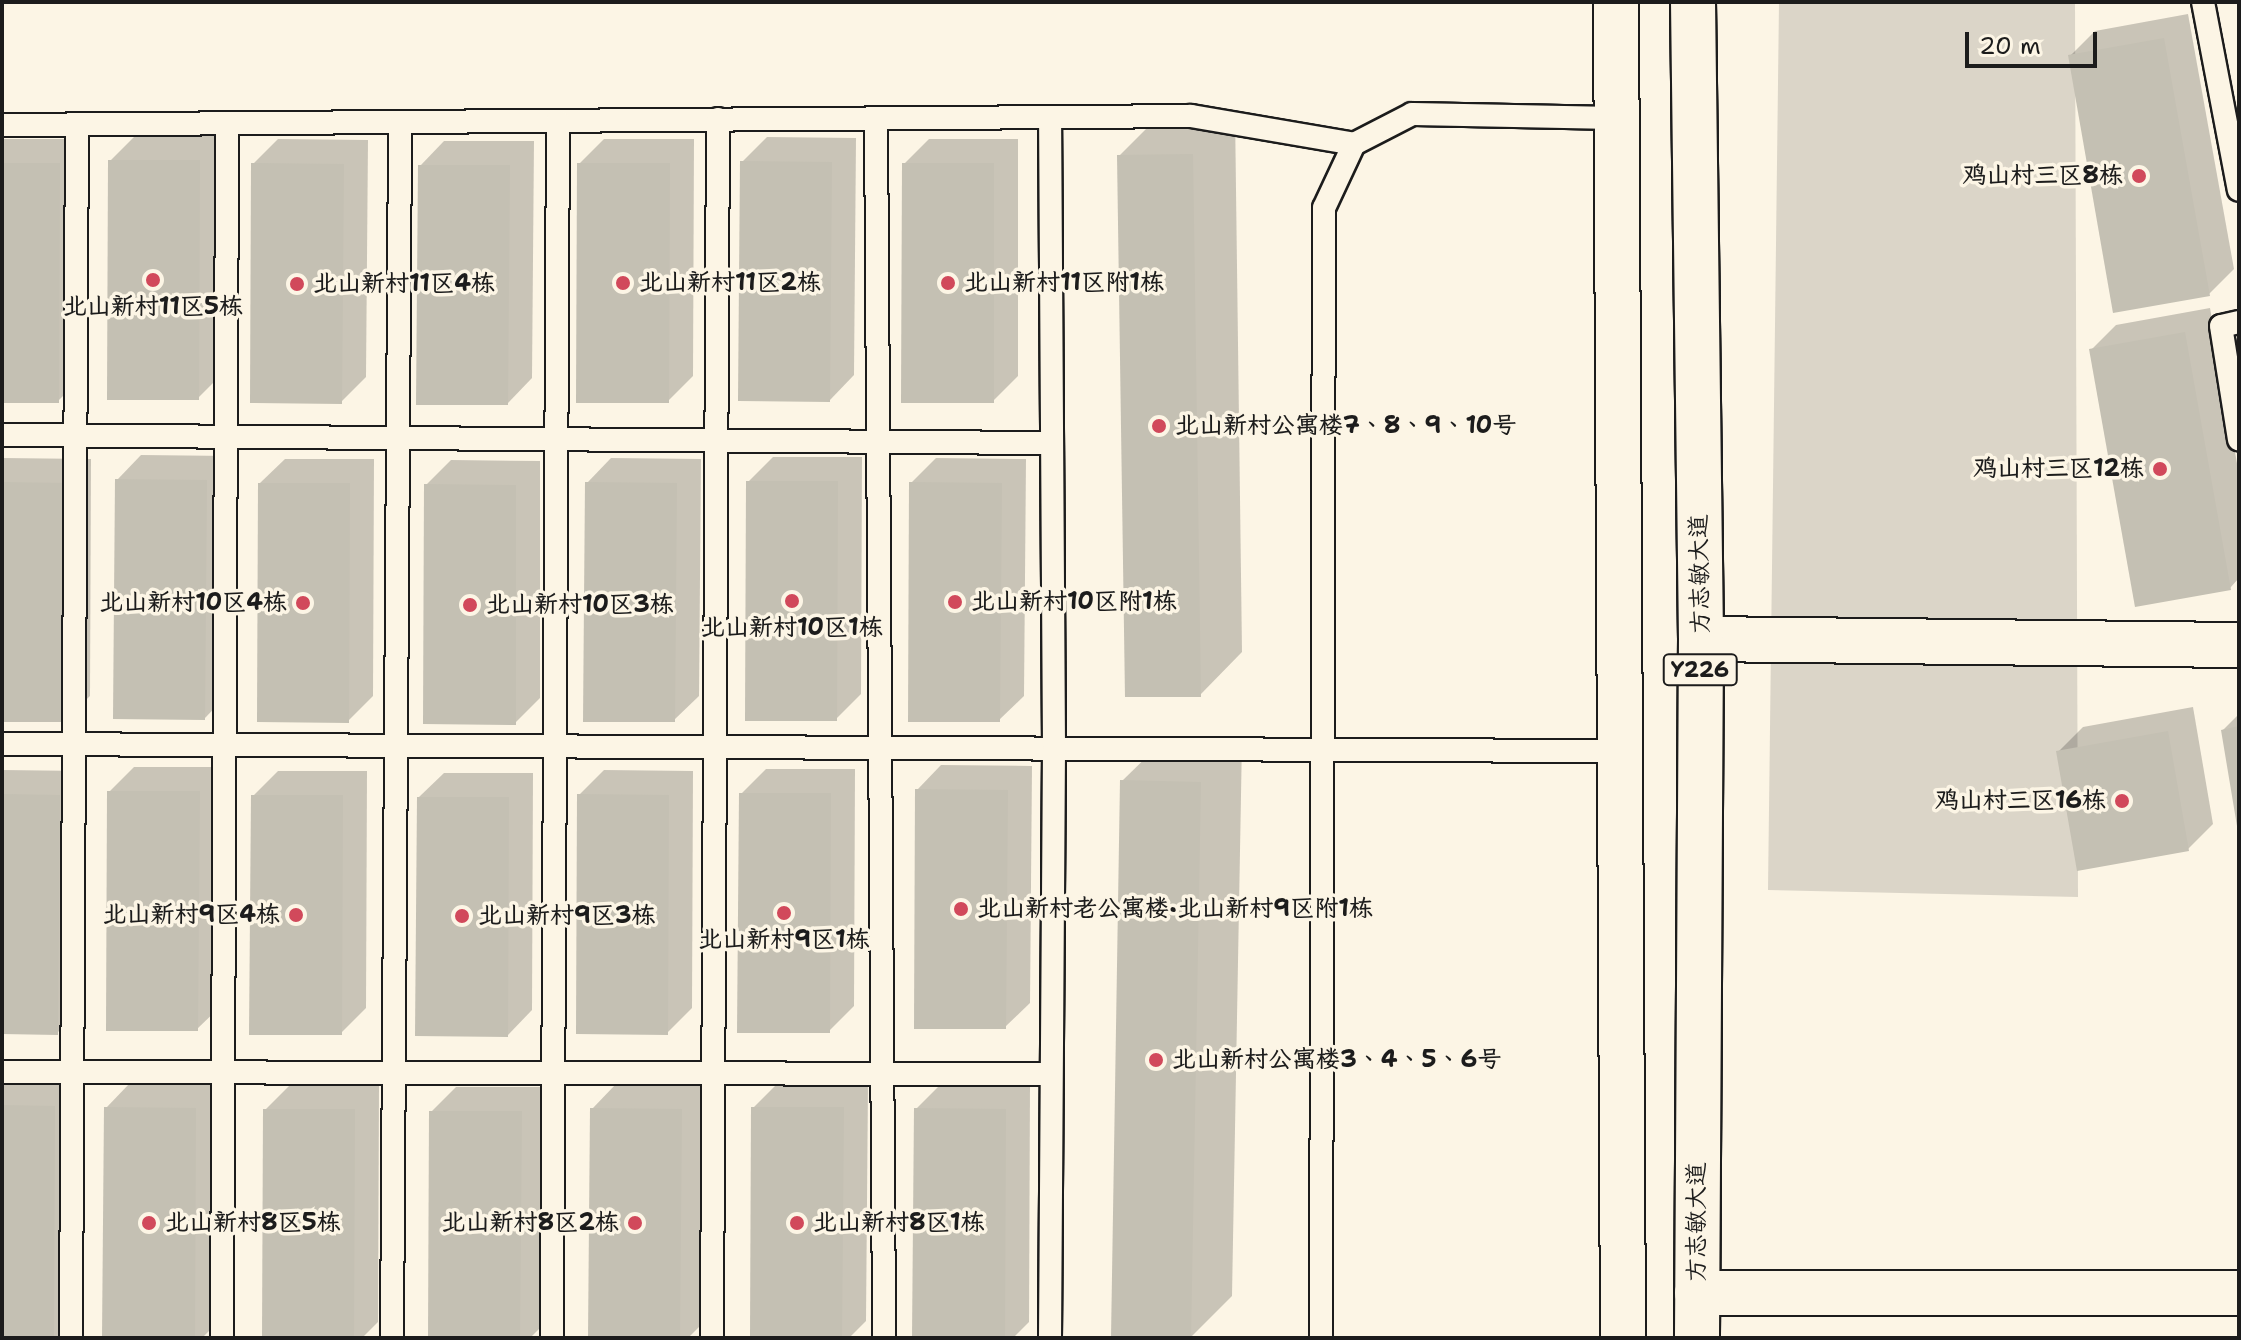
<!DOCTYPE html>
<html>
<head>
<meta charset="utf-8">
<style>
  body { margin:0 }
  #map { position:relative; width:2241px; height:1340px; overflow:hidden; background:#fcf5e5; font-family:"Shantell Sans","LXGW WenKai TC",sans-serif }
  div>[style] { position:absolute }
  .green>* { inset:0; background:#dbd5c8 }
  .shadow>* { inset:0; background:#0003 }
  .building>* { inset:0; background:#c4c0b3 }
  .roads { filter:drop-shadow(2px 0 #1c1c1c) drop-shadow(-2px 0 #1c1c1c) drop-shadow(0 2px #1c1c1c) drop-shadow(0 -2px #1c1c1c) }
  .lane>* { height:22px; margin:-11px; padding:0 11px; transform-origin:11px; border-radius:11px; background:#fcf5e5 }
  .street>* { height:44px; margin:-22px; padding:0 22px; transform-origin:22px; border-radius:22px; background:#fcf5e5 }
  .primary>* { height:44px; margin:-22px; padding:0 22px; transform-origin:22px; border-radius:22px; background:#fcf5e5 }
  .dots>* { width:22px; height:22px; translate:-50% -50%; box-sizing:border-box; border:4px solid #fcf5e5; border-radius:50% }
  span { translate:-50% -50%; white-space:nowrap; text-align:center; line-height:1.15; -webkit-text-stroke:7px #fcf5e5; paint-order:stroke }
  .shield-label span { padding:2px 6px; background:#fcf5e5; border:2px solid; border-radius:6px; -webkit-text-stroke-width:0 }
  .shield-label { font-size:22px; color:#1c1c1c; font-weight:700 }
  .poi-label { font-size:24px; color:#1c1c1c; font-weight:700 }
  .right { translate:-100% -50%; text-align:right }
  .left { translate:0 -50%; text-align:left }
  .street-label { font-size:24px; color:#1c1c1c }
  .frame { position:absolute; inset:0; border:4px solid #1c1c1c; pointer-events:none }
  .scale { position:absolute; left:1965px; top:32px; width:132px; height:36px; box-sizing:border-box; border:4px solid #1c1c1c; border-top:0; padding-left:10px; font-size:24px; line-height:28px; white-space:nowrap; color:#1c1c1c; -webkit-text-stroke:6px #fcf5e5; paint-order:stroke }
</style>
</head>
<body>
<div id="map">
  <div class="green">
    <div style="clip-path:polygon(1779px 2px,2075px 2px,2078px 897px,1768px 890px)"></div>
  </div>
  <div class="shadow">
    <div style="clip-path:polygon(2188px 14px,2234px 269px,2209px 294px,2070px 56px,2095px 31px)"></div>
    <div style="clip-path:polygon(1235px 112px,1242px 652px,1200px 695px,1119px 156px,1162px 113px)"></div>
    <div style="clip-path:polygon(135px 136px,224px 136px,223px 373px,198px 398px,110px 161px)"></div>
    <div style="clip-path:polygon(767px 137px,856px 138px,854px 375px,830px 400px,742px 162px)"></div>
    <div style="clip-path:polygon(2px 139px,84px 139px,83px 376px,58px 401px,2px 401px)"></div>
    <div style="clip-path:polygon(278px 139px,368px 140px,366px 377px,341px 402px,253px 164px)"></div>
    <div style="clip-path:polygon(604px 139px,694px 139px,693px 376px,668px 401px,579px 164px)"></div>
    <div style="clip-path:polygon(929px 139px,1018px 139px,1018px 376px,993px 401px,904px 164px)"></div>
    <div style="clip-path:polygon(444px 141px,534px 141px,532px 378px,508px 403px,420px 166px)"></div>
    <div style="clip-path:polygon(2210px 308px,2239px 475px,2239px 578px,2230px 588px,2091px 350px,2116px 325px)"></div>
    <div style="clip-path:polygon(141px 455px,231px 456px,229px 693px,205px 718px,117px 480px)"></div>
    <div style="clip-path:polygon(773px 457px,862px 457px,861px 694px,836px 719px,748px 482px)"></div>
    <div style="clip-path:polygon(2px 458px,91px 459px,90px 696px,65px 720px,2px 720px)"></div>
    <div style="clip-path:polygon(611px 458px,701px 459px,699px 696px,674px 720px,587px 483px)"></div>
    <div style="clip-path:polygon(936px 458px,1026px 459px,1024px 696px,999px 720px,911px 483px)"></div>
    <div style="clip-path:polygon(285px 459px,374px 459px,373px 696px,348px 721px,260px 483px)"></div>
    <div style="clip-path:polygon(451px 460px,540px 461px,540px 698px,515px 723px,426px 485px)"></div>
    <div style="clip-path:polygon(2193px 707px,2213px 824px,2188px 849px,2058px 752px,2083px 727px)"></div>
    <div style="clip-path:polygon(2239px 714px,2239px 823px,2223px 730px)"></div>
    <div style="clip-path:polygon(1165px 739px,1242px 740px,1232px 1296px,1190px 1338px,1122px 781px)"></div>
    <div style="clip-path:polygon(941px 765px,1032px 766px,1030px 1003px,1005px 1027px,917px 790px)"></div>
    <div style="clip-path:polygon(134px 767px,224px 767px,222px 1005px,197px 1029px,109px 792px)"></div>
    <div style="clip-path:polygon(766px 769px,855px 769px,854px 1006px,829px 1031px,741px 794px)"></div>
    <div style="clip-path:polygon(2px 770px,84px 771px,82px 1008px,57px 1033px,2px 1032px)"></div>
    <div style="clip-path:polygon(604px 770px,693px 771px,692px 1008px,667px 1033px,579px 795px)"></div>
    <div style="clip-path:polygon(278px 771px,367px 771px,366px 1008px,341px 1033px,253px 796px)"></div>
    <div style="clip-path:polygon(444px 773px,533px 773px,532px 1010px,508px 1035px,419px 797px)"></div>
    <div style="clip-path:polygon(2px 1081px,79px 1082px,78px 1319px,59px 1338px,2px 1338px)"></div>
    <div style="clip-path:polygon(130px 1083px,220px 1084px,219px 1321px,202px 1338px,104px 1338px,106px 1108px)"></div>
    <div style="clip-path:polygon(778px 1083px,868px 1083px,866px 1321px,849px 1338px,752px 1338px,753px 1108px)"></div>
    <div style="clip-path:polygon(616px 1084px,706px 1085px,704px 1322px,688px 1338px,590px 1338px,592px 1109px)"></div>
    <div style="clip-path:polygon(941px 1084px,1030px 1085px,1029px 1322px,1013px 1338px,914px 1338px,916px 1109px)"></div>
    <div style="clip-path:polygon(290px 1085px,379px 1085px,378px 1322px,362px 1338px,264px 1338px,265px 1110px)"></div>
    <div style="clip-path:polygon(456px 1087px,546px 1087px,544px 1324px,530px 1338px,430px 1338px,431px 1112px)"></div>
  </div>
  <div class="building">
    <div style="clip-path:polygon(2164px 38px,2210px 296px,2113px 313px,2068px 55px)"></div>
    <div style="clip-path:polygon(1193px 154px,1201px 697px,1125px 697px,1117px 155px)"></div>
    <div style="clip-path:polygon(108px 160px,200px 160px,199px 400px,107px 400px)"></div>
    <div style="clip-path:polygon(740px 161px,832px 162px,830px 402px,738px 401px)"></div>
    <div style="clip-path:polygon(2px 163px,60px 163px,59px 403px,2px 403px)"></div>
    <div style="clip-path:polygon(251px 163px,344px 164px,342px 404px,250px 403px)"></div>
    <div style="clip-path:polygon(577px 163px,670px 163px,669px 403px,576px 403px)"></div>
    <div style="clip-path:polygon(902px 163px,994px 163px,994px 403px,901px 403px)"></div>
    <div style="clip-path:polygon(418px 165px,510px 165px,508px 405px,416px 405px)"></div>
    <div style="clip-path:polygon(2185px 332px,2231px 590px,2135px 607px,2089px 349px)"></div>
    <div style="clip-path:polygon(115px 479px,207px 480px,205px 720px,113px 719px)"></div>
    <div style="clip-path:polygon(746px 481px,838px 481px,837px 721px,745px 721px)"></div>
    <div style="clip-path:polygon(2px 482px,67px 483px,66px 722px,2px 722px)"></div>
    <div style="clip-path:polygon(585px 482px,677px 483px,675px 722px,583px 722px)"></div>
    <div style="clip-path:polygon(909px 482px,1002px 483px,1000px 722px,908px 722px)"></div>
    <div style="clip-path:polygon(258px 483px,350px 483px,349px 723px,257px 722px)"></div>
    <div style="clip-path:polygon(424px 484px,516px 485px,516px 725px,423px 724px)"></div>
    <div style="clip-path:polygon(2239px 726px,2239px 826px,2237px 826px,2221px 730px)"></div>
    <div style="clip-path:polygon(2168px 731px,2189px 851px,2077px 871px,2056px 751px)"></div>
    <div style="clip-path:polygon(1120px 780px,1201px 782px,1191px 1338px,1111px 1338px)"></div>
    <div style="clip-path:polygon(915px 789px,1008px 790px,1006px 1029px,914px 1029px)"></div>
    <div style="clip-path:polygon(107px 791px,200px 791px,198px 1031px,106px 1031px)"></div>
    <div style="clip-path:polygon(739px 793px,831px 793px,830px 1033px,737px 1033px)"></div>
    <div style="clip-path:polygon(2px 794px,60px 795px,58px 1035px,2px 1034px)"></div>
    <div style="clip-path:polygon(577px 794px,669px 795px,668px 1035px,576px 1034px)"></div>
    <div style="clip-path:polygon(251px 795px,343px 795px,342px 1035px,249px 1035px)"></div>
    <div style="clip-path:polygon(417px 797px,509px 797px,508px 1037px,415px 1036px)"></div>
    <div style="clip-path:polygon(2px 1105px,55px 1106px,54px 1338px,2px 1338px)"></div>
    <div style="clip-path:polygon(104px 1107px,196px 1108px,195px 1338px,102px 1338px)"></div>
    <div style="clip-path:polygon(751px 1107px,844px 1107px,842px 1338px,750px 1338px)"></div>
    <div style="clip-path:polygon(590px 1108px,682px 1109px,680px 1338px,588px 1338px)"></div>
    <div style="clip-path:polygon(914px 1108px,1006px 1109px,1005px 1338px,912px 1338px)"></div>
    <div style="clip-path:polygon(263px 1109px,355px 1109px,354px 1338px,262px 1338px)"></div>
    <div style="clip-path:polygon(429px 1111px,522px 1111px,520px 1338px,428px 1338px)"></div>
  </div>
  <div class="roads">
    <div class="lane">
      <div style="left:2203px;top:2px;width:191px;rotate:79.2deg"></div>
      <div style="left:876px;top:118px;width:1220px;rotate:89.62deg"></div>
      <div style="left:2px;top:125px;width:1189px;rotate:-0.43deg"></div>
      <div style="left:1191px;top:116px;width:165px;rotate:9.7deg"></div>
      <div style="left:2239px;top:322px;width:18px;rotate:167deg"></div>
      <div style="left:2221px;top:326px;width:115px;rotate:81deg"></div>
      <div style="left:2px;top:435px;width:1050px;rotate:0.44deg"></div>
      <div style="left:2px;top:744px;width:1619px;rotate:0.25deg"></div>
      <div style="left:2px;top:1072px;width:1049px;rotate:0.11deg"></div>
      <div style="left:71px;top:1338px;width:1213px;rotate:-89.72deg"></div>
      <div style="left:222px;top:1338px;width:1215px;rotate:-89.76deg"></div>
      <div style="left:392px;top:1338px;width:1216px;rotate:-89.62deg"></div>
      <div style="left:552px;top:1338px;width:1217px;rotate:-89.72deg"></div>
      <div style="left:712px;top:1338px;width:1219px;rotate:-89.72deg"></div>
      <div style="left:1050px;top:1338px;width:593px;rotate:-89.61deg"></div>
      <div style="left:1054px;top:745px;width:628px;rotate:-90.36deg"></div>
      <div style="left:1321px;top:1338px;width:1130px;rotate:-89.85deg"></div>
      <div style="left:1324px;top:208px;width:71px;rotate:-64.9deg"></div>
      <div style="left:1354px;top:144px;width:65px;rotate:-27.3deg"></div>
      <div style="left:1412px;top:114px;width:204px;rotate:1.1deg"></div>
    </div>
    <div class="street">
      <div style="left:1701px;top:639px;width:538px;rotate:0.64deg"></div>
      <div style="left:1697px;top:1293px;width:542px"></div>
    </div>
    <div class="primary">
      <div style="left:1616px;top:2px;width:1336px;rotate:89.7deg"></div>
      <div style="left:1693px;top:2px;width:637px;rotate:89.28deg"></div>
      <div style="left:1701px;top:639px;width:699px;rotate:90.33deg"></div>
    </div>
  </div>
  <div class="dots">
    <div style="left:2139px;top:176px;background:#d1495b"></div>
    <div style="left:153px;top:280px;background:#d1495b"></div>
    <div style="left:623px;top:283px;background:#d1495b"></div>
    <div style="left:948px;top:283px;background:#d1495b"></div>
    <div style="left:297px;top:284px;background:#d1495b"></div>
    <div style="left:1159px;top:426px;background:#d1495b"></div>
    <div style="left:2160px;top:469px;background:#d1495b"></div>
    <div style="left:792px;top:601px;background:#d1495b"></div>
    <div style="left:955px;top:602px;background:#d1495b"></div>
    <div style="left:303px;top:603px;background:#d1495b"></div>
    <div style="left:470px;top:605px;background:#d1495b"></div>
    <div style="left:2122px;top:801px;background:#d1495b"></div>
    <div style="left:961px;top:909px;background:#d1495b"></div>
    <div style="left:784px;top:913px;background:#d1495b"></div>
    <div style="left:296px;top:915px;background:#d1495b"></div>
    <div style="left:462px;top:916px;background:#d1495b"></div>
    <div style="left:1156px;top:1060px;background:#d1495b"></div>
    <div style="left:149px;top:1223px;background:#d1495b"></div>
    <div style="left:635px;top:1223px;background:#d1495b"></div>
    <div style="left:797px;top:1223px;background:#d1495b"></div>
  </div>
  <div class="shield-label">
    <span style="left:1700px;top:670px">Y226</span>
  </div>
  <div class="poi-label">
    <span class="right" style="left:2123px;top:176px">鸡山村三区8栋</span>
    <span class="left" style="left:639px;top:283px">北山新村11区2栋</span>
    <span class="left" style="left:964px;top:283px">北山新村11区附1栋</span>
    <span class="left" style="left:313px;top:284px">北山新村11区4栋</span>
    <span style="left:153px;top:307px">北山新村11区5栋</span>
    <span class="left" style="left:1175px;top:426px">北山新村公寓楼7、8、9、10号</span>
    <span class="right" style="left:2144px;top:469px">鸡山村三区12栋</span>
    <span class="left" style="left:971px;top:602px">北山新村10区附1栋</span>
    <span class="right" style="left:287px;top:603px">北山新村10区4栋</span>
    <span class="left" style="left:486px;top:605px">北山新村10区3栋</span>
    <span style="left:792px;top:628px">北山新村10区1栋</span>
    <span class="right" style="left:2106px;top:801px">鸡山村三区16栋</span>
    <span class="left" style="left:977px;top:909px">北山新村老公寓楼·北山新村9区附1栋</span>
    <span class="right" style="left:280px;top:915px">北山新村9区4栋</span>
    <span class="left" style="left:478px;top:916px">北山新村9区3栋</span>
    <span style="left:784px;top:940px">北山新村9区1栋</span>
    <span class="left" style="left:1172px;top:1060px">北山新村公寓楼3、4、5、6号</span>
    <span class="left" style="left:165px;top:1223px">北山新村8区5栋</span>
    <span class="right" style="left:619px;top:1223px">北山新村8区2栋</span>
    <span class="left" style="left:813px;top:1223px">北山新村8区1栋</span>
  </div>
  <div class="street-label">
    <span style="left:1700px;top:574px;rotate:-91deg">方志敏大道</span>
    <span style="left:1697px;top:1222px;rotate:-90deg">方志敏大道</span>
  </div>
  <div class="frame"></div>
  <div class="scale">20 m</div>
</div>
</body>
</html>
